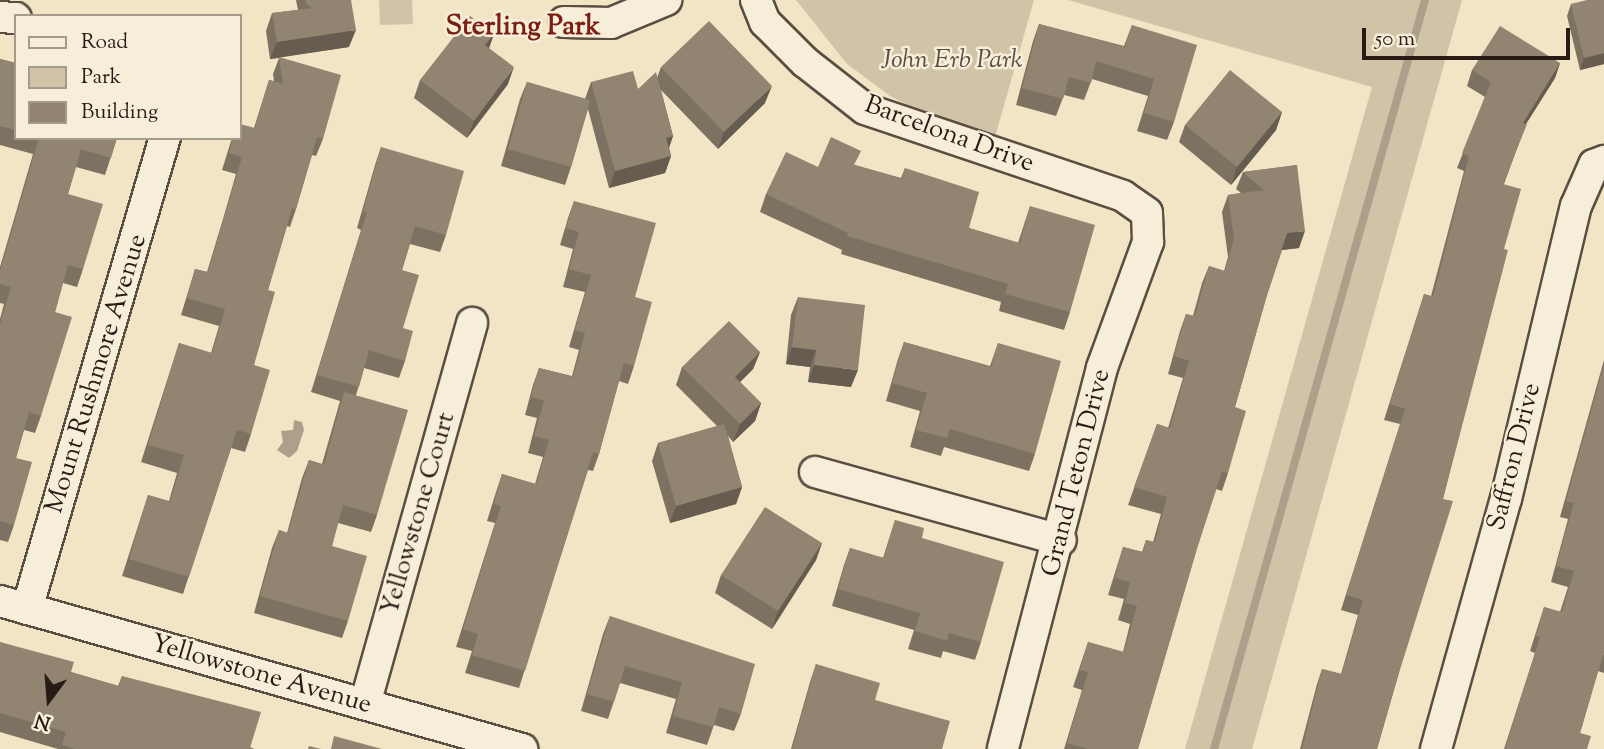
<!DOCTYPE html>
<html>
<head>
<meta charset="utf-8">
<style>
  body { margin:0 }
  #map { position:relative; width:1604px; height:749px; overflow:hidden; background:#f2e5c5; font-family:"Sorts Mill Goudy",serif }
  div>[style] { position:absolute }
  .green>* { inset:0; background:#d0c3a7 }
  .water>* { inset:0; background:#ada08a }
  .stream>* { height:8px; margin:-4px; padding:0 4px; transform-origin:4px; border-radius:4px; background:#ada08a }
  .roads { filter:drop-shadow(2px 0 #5a4e42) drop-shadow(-2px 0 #5a4e42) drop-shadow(0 2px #5a4e42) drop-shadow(0 -2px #5a4e42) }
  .minor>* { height:30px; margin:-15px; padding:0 15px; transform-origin:15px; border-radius:15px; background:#f7eed9 }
  .wall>* { inset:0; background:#7d7261 }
  .shaded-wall>* { inset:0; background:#665c4f }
  .building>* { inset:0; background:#918471 }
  span { translate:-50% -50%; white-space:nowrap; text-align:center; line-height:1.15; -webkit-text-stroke:5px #f7eed9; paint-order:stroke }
  .park-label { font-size:26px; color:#5a4d42; font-style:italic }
  .street-label { font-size:26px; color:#281b16 }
  .neighbourhood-label { font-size:28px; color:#7a1f14; font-weight:700 }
  .legend { position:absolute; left:14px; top:14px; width:228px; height:126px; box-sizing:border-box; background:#f7eed9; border:2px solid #a49a8b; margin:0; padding:9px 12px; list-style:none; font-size:21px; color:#281b16 }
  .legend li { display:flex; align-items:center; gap:14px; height:35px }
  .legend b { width:35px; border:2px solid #a49a8b }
  .north { position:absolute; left:14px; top:665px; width:70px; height:70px; -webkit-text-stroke:5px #f7eed9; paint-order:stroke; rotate:196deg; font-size:19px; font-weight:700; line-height:28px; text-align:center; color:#281b16 }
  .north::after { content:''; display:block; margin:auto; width:24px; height:32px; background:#281b16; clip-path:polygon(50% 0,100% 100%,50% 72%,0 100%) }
  .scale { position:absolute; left:1362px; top:28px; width:208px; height:32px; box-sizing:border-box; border:4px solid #281b16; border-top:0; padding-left:9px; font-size:21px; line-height:24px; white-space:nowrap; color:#281b16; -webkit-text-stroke:5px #f7eed9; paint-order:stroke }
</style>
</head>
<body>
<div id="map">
  <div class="green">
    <div style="clip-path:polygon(379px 0,412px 0,413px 24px,380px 25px)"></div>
    <div style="clip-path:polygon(796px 0,1034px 0,995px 137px,926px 115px,890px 96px,847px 64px)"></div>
    <div style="clip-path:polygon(1068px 0,1462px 0,1252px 749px,1185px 749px,1372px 87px)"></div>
  </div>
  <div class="water">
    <div style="clip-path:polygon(294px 420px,302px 422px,304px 430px,297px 451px,289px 458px,277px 450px,283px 442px,281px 431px,293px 430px)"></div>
  </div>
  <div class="stream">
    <div style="left:1214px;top:749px;width:778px;rotate:-74.27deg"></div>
  </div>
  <div class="roads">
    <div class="minor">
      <div style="left:756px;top:0;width:24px;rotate:68deg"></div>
      <div style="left:765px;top:22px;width:57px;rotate:45deg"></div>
      <div style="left:805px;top:62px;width:76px;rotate:38.1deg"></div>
      <div style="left:865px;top:109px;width:272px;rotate:18.6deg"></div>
      <div style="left:1123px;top:196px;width:29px;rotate:35deg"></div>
      <div style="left:1147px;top:213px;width:29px;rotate:88deg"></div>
      <div style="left:1148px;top:242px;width:134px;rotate:110.1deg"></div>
      <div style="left:1102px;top:368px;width:394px;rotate:104.6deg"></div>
      <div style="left:0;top:17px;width:16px;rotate:4deg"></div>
      <div style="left:564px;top:22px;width:47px;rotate:1.2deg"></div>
      <div style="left:611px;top:23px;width:60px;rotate:-22.7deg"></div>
      <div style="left:815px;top:472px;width:255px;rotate:15.5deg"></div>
      <div style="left:0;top:601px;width:543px;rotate:15.83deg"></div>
      <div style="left:27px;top:609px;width:491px;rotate:-73.7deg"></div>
      <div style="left:365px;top:704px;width:396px;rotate:-74.3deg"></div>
      <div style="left:1436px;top:749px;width:260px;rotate:-74.4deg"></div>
      <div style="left:1506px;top:499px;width:301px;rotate:-76.6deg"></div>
      <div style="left:1576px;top:206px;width:45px;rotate:-66.3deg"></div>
      <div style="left:1594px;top:165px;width:11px;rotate:-22deg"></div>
    </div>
  </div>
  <div class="wall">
    <div style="clip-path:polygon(296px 0,351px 0,349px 47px,280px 57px,323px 139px,316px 156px,312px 155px,296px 209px,290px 227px,287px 226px,268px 290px,254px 365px,251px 434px,245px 452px,231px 448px,183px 594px,122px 576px,148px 495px,169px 501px,177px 473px,141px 462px,179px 343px,211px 353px,219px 326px,181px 315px,195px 269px,207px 272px,223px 219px,236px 174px,222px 170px,232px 138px,240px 138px,254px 128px,269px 80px,274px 81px,273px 74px,279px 58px,270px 59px,266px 31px,272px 13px,298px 10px)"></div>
    <div style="clip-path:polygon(1604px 0,1604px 64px,1580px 70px,1567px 16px,1571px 4px)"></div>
    <div style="clip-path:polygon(1039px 24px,1124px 46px,1132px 25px,1174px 122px,1167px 140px,1137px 131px,1148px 96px,1092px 79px,1084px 100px,1064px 95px,1056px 116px,1016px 105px,1033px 41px)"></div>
    <div style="clip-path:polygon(494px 34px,489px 48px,508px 84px,467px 138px,414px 98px,420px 80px)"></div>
    <div style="clip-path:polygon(0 59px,16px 63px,16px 138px,117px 138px,105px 175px,76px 167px,68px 194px,83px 269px,77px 287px,63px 283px,55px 312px,41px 416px,35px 433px,24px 430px,16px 458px,14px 525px,8px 542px,0 540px,0 319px,4px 304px,0 303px,0 267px,33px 154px,0 145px)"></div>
    <div style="clip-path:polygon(1560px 63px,1555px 78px,1526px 124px,1504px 184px,1504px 249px,1443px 499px,1398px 676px,1377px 749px,1300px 749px,1317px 684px,1322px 669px,1341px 674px,1358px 615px,1341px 610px,1400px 424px,1384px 420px,1424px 294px,1431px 296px,1464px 171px,1457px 168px,1485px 97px,1467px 86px,1472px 70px)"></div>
    <div style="clip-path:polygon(661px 67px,765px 103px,718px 149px,661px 90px,673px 136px,669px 147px,671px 156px,665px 173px,609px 188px,588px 109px,571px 167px,565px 185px,501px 166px,520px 99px,527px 82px,585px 99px,591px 82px,638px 89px,657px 78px)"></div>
    <div style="clip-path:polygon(1282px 112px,1276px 130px,1231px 185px,1179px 142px,1185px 125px)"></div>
    <div style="clip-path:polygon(381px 147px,446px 235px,440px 252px,410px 244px,402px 270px,403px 328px,405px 361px,399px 378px,364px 368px,356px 395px,377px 515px,371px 532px,338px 523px,332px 546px,348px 621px,342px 638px,254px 613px,272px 548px,279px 530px,287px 533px,302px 478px,309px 460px,322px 464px,340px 401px,311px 392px,361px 230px,357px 228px,375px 165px)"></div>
    <div style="clip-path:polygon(855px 165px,901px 178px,905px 168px,969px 228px,1018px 243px,1030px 206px,1070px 312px,1064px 330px,999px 311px,1001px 302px,841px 254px,842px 250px,760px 212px,766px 194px,818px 167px)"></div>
    <div style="clip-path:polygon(1297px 165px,1299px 248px,1282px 250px,1267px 295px,1235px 407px,1228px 473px,1222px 491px,1216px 489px,1198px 545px,1138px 749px,1064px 749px,1082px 690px,1073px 687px,1088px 642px,1123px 652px,1130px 624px,1118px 620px,1124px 599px,1108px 595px,1123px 547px,1142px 552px,1146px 540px,1153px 542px,1161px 514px,1128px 505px,1157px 424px,1168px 428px,1183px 378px,1168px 374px,1180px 331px,1186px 314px,1193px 316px,1202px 283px,1209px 266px,1224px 271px,1228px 257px,1222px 212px,1228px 195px,1241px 193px,1236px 189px,1243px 172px)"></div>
    <div style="clip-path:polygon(574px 201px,635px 297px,634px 366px,628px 384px,619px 381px,599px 454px,593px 471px,588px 470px,519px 688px,465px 673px,472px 651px,456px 647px,495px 523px,487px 521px,496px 492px,502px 474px,535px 484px,543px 457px,528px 453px,537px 418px,525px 415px,533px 385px,539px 368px,572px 376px,579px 350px,569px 347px,585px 292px,563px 287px,573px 249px,560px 245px,568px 218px)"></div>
    <div style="clip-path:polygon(798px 297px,851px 387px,808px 382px,810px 367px,786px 364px,791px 315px)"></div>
    <div style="clip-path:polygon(904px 342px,990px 366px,998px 343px,1035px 454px,1029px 471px,944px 447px,941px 456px,910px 447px,920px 411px,886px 401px,898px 359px)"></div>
    <div style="clip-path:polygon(760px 352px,753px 369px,740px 382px,761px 403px,755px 421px,733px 442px,728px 436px,742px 487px,736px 504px,670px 523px,652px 461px,658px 443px,717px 426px,676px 385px,682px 367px)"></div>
    <div style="clip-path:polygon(1604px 360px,1604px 673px,1598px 671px,1580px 733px,1587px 749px,1504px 749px,1535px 653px,1530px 651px,1544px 607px,1560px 612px,1568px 587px,1551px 582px,1568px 519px,1560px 517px)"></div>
    <div style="clip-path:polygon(895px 520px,922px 538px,981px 642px,975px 660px,943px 651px,941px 658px,908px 649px,914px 630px,832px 606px,844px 565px,850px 548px,883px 558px)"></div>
    <div style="clip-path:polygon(822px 543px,816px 560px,772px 629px,715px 593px,721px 575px)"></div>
    <div style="clip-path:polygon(610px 616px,741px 714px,734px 731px,714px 725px,707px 745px,666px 733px,676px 699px,620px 683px,608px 719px,581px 711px,603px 634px)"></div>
    <div style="clip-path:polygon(0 642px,71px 672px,118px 686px,122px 676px,254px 749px,58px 749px,0 732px)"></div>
    <div style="clip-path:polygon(816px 664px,875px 700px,942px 749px,791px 749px,810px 682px)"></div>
  </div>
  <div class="shaded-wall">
    <div style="clip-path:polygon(356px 30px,349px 47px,270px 59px,277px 42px)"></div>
    <div style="clip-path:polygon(494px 34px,488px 51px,485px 45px)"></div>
    <div style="clip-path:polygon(1604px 53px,1604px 64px,1580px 70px,1584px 58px)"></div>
    <div style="clip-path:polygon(1560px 63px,1555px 78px,1517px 138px,1523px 123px)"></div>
    <div style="clip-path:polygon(514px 67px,508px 84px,467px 138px,474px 121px)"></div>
    <div style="clip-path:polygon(772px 86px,765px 103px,718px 149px,724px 132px)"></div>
    <div style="clip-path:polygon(1282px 112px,1276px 130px,1231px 185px,1237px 167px)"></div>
    <div style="clip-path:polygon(673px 136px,667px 154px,666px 138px)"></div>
    <div style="clip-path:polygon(671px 156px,665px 173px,609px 188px,615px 171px)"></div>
    <div style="clip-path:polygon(1305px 231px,1299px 248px,1281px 250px,1287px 233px)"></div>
    <div style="clip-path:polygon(792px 347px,816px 350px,810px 367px,786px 364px)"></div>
    <div style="clip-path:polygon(760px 352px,753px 369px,728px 394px,735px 377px)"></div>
    <div style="clip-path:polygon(814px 365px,858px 370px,851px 387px,808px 382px)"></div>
    <div style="clip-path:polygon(761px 403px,755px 421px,733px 442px,740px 424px)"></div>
    <div style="clip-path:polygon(742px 487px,736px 504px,670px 523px,676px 506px)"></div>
    <div style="clip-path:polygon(822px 543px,816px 560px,772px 629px,778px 611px)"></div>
  </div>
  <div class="building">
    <div style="clip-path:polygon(305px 0,351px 0,356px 30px,277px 42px,272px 13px,312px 8px,306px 3px)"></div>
    <div style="clip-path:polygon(1587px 0,1604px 0,1604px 53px,1584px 58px,1571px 4px)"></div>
    <div style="clip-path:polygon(470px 16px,494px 34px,485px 45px,514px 67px,474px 121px,420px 80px)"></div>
    <div style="clip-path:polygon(709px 21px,772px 86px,724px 132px,661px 67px)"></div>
    <div style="clip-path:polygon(1039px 24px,1125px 47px,1132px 25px,1197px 45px,1174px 122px,1144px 113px,1154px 79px,1096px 61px,1091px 83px,1069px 77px,1063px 99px,1022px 88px)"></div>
    <div style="clip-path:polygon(1500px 26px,1560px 63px,1523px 123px,1527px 124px,1503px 184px,1521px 189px,1504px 249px,1508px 250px,1443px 499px,1453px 501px,1398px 676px,1377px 749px,1302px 749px,1322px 669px,1342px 674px,1363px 600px,1346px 595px,1405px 409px,1390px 404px,1424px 294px,1433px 297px,1469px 156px,1462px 153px,1491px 82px,1472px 70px)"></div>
    <div style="clip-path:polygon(279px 57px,341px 75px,323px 139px,317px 137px,296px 209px,292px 208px,268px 290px,275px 292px,254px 365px,270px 370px,251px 434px,237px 430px,189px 577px,129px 559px,148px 495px,170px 502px,184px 455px,148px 445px,179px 343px,212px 353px,225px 309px,187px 298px,195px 269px,208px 272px,229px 201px,242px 157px,229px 153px,233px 138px,240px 138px,240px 124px,255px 128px,269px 80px,283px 84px)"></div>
    <div style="clip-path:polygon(0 59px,16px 63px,16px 130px,0 126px)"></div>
    <div style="clip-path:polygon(1230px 70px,1282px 112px,1237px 167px,1185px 125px)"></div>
    <div style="clip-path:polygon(633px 71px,638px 89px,656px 72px,673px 136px,666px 138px,671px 156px,615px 171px,591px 82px)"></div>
    <div style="clip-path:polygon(527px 82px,590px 100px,571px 167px,508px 149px)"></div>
    <div style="clip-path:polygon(831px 137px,861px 151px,854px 165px,902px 179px,905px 168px,979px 192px,969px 228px,1020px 243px,1030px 206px,1095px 225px,1070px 312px,1005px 294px,1008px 284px,847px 236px,848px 233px,766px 194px,786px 152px,818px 167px)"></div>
    <div style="clip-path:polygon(39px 138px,117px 138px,111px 158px,81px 149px,68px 194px,103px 204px,83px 269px,68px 265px,55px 312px,72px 317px,41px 416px,29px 412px,16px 458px,32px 462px,14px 525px,0 521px,0 324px,11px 287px,0 284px,0 271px)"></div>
    <div style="clip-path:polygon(381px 147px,464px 171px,446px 235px,415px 226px,402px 270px,419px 275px,403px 328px,413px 331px,405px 361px,369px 350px,359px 387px,317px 375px,367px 212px,363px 211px)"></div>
    <div style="clip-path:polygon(1297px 165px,1305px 231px,1287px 233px,1267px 295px,1235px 407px,1246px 411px,1228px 473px,1222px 472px,1198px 545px,1138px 749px,1088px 749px,1067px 743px,1088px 672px,1080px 670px,1088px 642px,1124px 652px,1137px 606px,1125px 603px,1130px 582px,1115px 578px,1123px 547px,1143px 552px,1146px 540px,1155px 542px,1167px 497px,1134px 487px,1157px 424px,1170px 428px,1189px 361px,1174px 356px,1186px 314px,1195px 316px,1209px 266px,1225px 271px,1234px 239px,1228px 195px,1264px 190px,1243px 172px)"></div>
    <div style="clip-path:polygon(574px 201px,656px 223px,635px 297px,652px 302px,634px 366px,624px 363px,599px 454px,593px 452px,525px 671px,472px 655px,478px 634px,463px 629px,501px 506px,494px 504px,502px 474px,536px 484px,549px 440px,534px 436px,544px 401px,531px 397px,539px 368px,573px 377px,585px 333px,575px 330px,591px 275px,569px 269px,579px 232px,566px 228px)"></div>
    <div style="clip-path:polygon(798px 297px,865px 305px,858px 370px,814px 365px,816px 350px,792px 347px)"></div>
    <div style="clip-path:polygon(729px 321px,760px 352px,735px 377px,761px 403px,740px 424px,682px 367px)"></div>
    <div style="clip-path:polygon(904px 342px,991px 367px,998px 343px,1061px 361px,1035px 454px,950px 429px,947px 438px,916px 430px,927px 393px,892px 383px)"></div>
    <div style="clip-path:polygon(1604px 365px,1604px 655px,1603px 655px,1580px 733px,1591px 736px,1587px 749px,1505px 749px,1540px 637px,1536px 636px,1544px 607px,1562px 612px,1574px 571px,1556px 566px,1574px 503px,1566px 501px)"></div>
    <div style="clip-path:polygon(344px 392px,408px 410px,377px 515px,343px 505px,332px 546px,367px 556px,348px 621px,260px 596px,279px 530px,288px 533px,309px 460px,324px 465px)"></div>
    <div style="clip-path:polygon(724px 424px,742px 487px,676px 506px,658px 443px)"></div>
    <div style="clip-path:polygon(765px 507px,822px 543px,778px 611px,721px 575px)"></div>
    <div style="clip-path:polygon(895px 520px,924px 528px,922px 538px,1004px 562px,981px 642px,949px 633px,947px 641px,915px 631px,920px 613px,838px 589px,850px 548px,884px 558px)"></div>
    <div style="clip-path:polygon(610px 616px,755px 664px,741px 714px,719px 707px,713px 727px,673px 716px,682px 682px,625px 666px,614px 702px,587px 694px)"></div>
    <div style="clip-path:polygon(0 642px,74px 662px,71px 672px,119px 686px,122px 676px,261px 712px,250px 748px,254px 749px,75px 749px,62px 745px,66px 732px,0 713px)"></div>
    <div style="clip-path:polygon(816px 664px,880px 683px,875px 700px,950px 721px,942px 749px,792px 749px)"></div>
    <div style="clip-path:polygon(334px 736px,382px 749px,331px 749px)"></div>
    <div style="clip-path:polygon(309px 746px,321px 749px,308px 749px)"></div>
  </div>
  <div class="park-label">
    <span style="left:952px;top:61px">John Erb Park</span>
  </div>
  <div class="street-label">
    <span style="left:949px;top:135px;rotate:20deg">Barcelona Drive</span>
    <span style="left:97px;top:374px;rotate:-73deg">Mount Rushmore Avenue</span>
    <span style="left:1515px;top:457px;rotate:-76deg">Saffron Drive</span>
    <span style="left:1077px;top:473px;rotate:-76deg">Grand Teton Drive</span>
    <span style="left:419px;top:514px;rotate:-74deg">Yellowstone Court</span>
    <span style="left:261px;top:675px;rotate:16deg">Yellowstone Avenue</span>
  </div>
  <div class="neighbourhood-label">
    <span style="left:523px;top:27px">Sterling Park</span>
  </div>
  <ul class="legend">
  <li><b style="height:9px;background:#f7eed9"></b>Road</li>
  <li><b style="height:19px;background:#d0c3a7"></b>Park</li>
  <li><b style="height:19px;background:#918471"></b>Building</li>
  </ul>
  <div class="north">N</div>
  <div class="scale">50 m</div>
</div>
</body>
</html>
